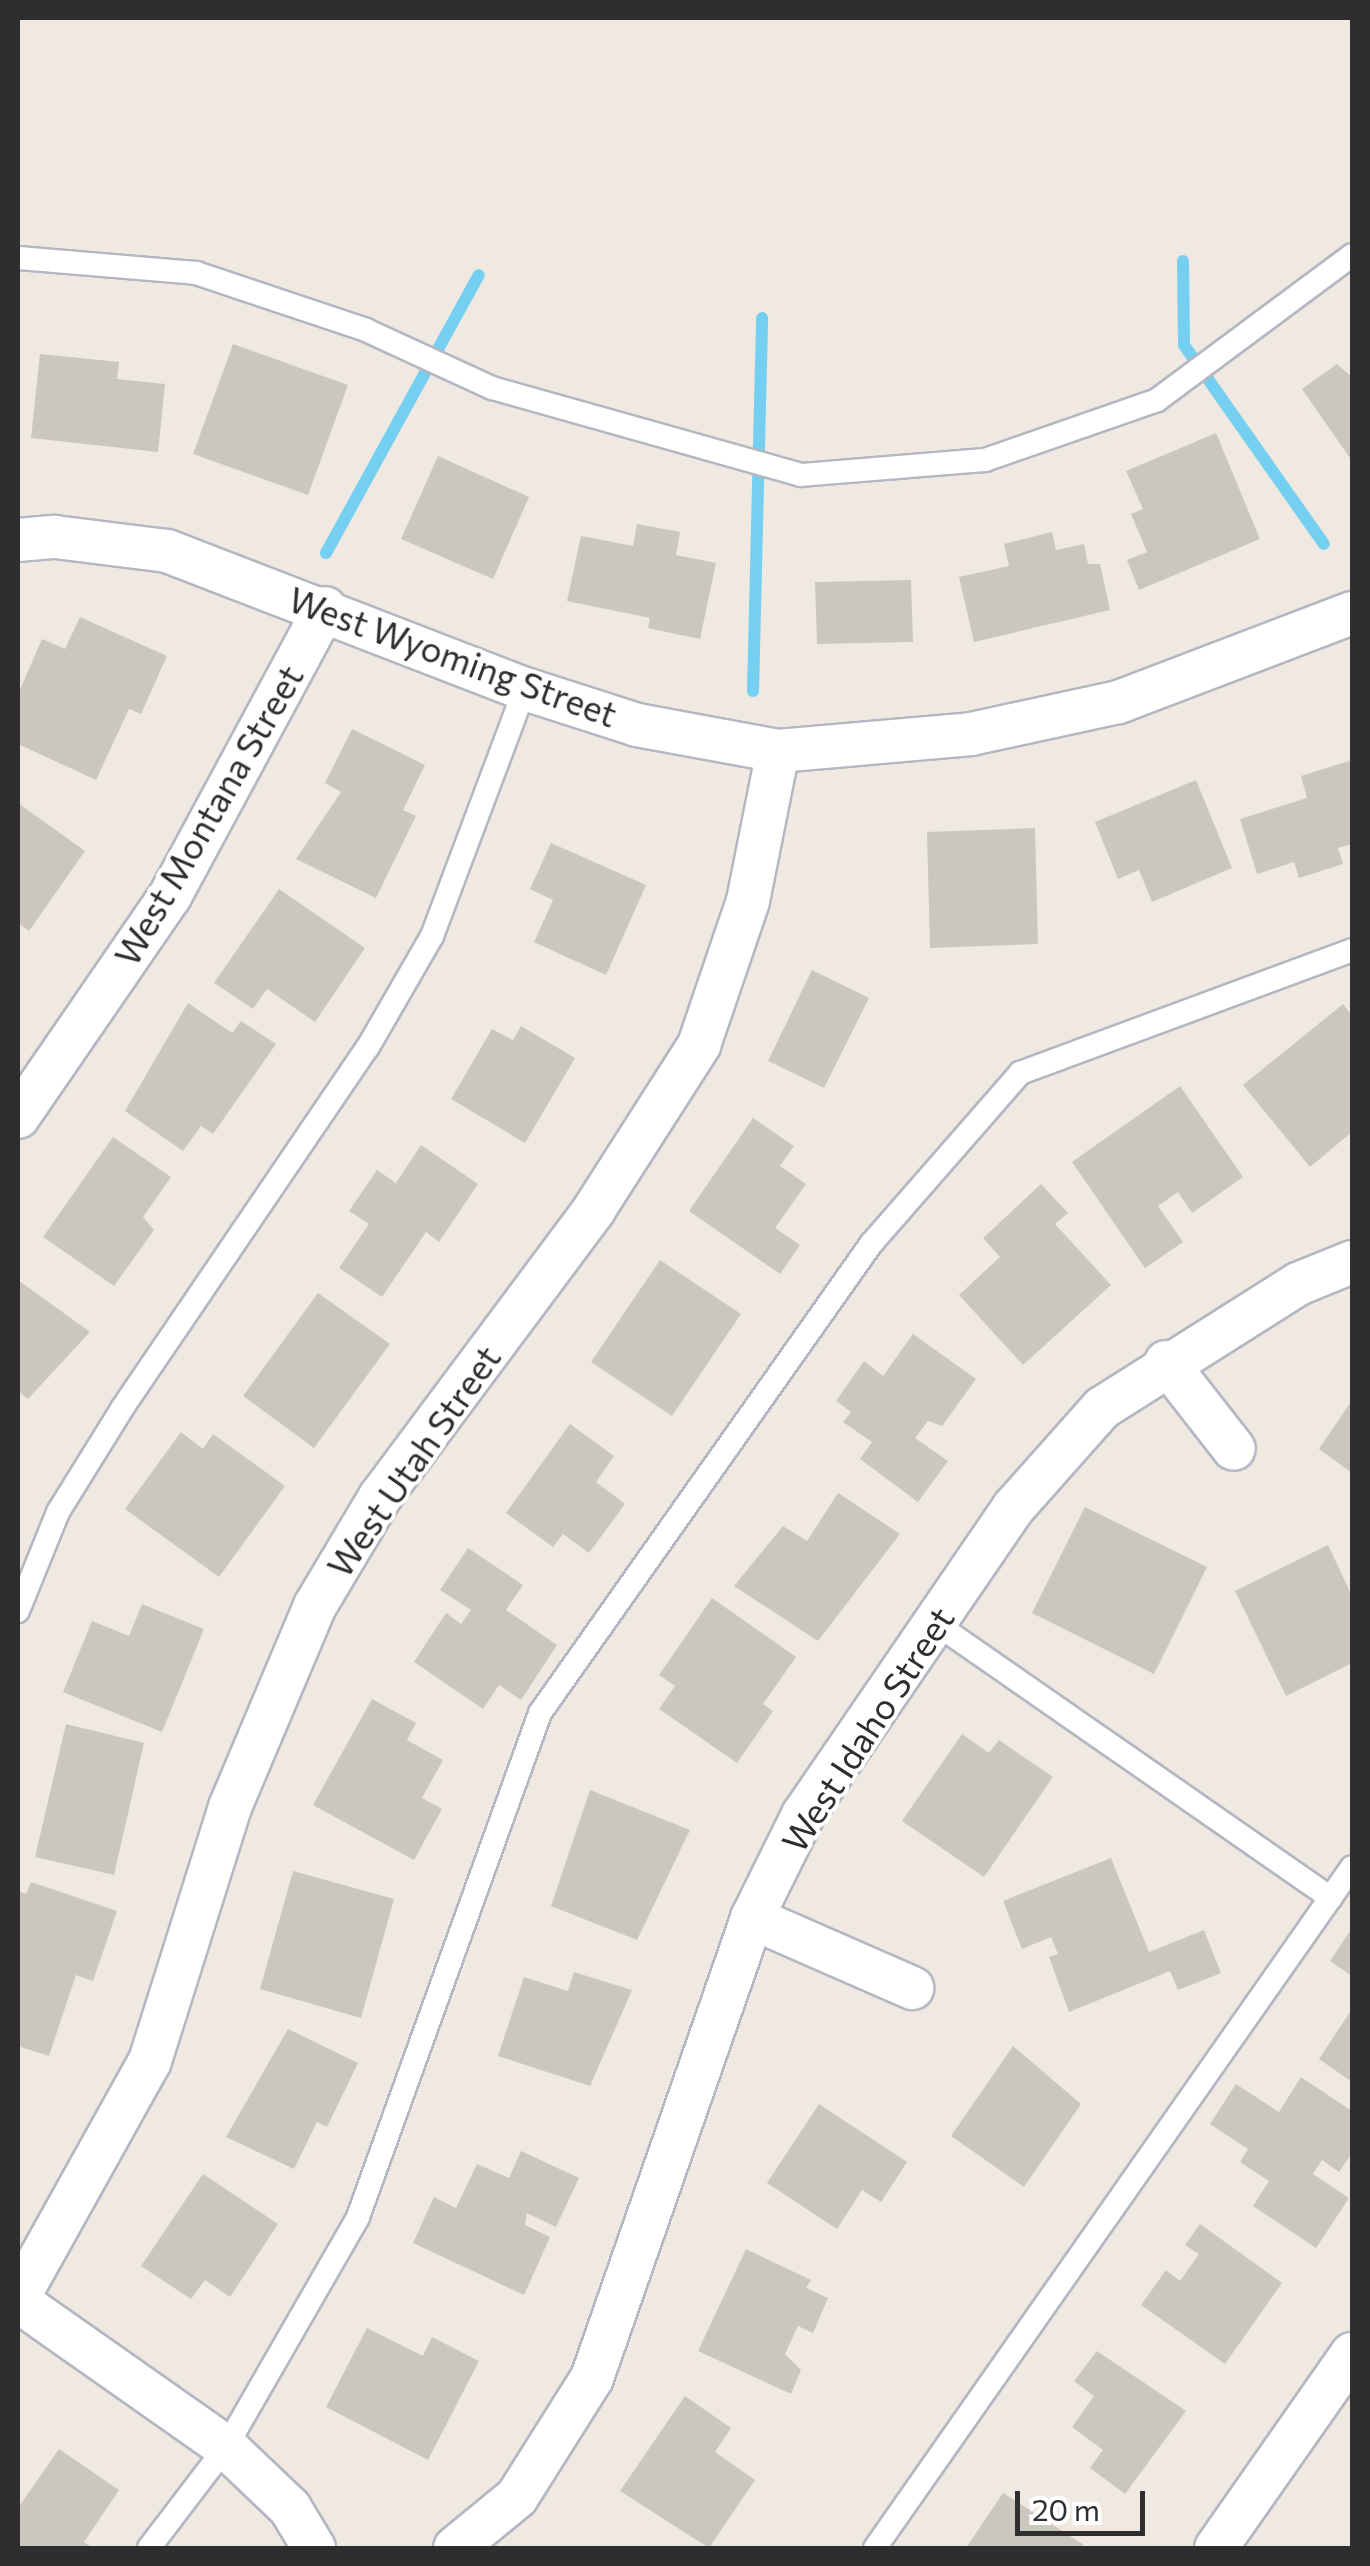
<!DOCTYPE html>
<html>
<head>
<meta charset="utf-8">
<style>
  body { margin:0 }
  #map { position:relative; width:1370px; height:2566px; overflow:hidden; background:#efe9e1; font-family:Commissioner,sans-serif }
  div>[style] { position:absolute }
  .stream>* { height:12px; margin:-6px; padding:0 6px; transform-origin:6px; border-radius:6px; background:#75cff0 }
  .building>* { inset:0; background:#cbc7bf }
  .roads { filter:drop-shadow(2px 0 #b4b7c1) drop-shadow(-2px 0 #b4b7c1) drop-shadow(0 2px #b4b7c1) drop-shadow(0 -2px #b4b7c1) }
  .service>* { height:22px; margin:-11px; padding:0 11px; transform-origin:11px; border-radius:11px; background:#fff }
  .minor>* { height:42px; margin:-21px; padding:0 21px; transform-origin:21px; border-radius:21px; background:#fff }
  span { translate:-50% -50%; white-space:nowrap; text-align:center; line-height:1.15; -webkit-text-stroke:8px #fff; paint-order:stroke }
  .street-label { font-size:35px; color:#2e2e2e }
  .frame { position:absolute; inset:0; border:20px solid #2e2e2e; pointer-events:none }
  .scale { position:absolute; left:1015px; top:2491px; width:130px; height:45px; box-sizing:border-box; border:5px solid #2e2e2e; border-top:0; padding-left:12px; font-size:30px; line-height:35px; white-space:nowrap; color:#2e2e2e; -webkit-text-stroke:8px #fff; paint-order:stroke }
</style>
</head>
<body>
<div id="map">
  <div class="stream">
    <div style="left:1183px;top:261px;width:84px;rotate:89.3deg"></div>
    <div style="left:1184px;top:345px;width:243px;rotate:54.9deg"></div>
    <div style="left:326px;top:553px;width:317px;rotate:-61.2deg"></div>
    <div style="left:753px;top:691px;width:373px;rotate:-88.6deg"></div>
  </div>
  <div class="building">
    <div style="clip-path:polygon(233px 344px,348px 385px,308px 495px,193px 454px)"></div>
    <div style="clip-path:polygon(40px 354px,119px 362px,117px 379px,165px 384px,158px 452px,31px 438px)"></div>
    <div style="clip-path:polygon(1337px 364px,1352px 377px,1352px 461px,1302px 389px)"></div>
    <div style="clip-path:polygon(1216px 433px,1260px 539px,1139px 590px,1127px 560px,1147px 552px,1131px 514px,1143px 509px,1126px 471px)"></div>
    <div style="clip-path:polygon(438px 456px,529px 497px,493px 579px,401px 539px)"></div>
    <div style="clip-path:polygon(637px 524px,680px 532px,676px 555px,716px 563px,700px 639px,648px 628px,650px 618px,567px 601px,581px 536px,633px 546px)"></div>
    <div style="clip-path:polygon(1052px 532px,1056px 550px,1084px 544px,1088px 564px,1100px 564px,1110px 610px,974px 642px,959px 577px,1009px 566px,1004px 544px)"></div>
    <div style="clip-path:polygon(911px 580px,913px 642px,817px 644px,815px 582px)"></div>
    <div style="clip-path:polygon(80px 617px,167px 656px,141px 714px,129px 709px,96px 780px,18px 744px,18px 694px,42px 639px,65px 649px)"></div>
    <div style="clip-path:polygon(352px 729px,425px 765px,403px 810px,416px 816px,376px 898px,296px 859px,341px 792px,325px 783px)"></div>
    <div style="clip-path:polygon(1352px 760px,1352px 844px,1338px 848px,1343px 864px,1299px 878px,1294px 862px,1257px 874px,1240px 819px,1307px 798px,1301px 776px)"></div>
    <div style="clip-path:polygon(1196px 780px,1232px 868px,1152px 902px,1139px 870px,1118px 879px,1095px 822px)"></div>
    <div style="clip-path:polygon(18px 803px,85px 851px,29px 931px,18px 923px)"></div>
    <div style="clip-path:polygon(1035px 828px,1038px 944px,930px 948px,927px 832px)"></div>
    <div style="clip-path:polygon(551px 843px,646px 885px,606px 975px,534px 942px,553px 900px,530px 889px)"></div>
    <div style="clip-path:polygon(279px 889px,365px 948px,315px 1022px,267px 989px,253px 1009px,214px 983px)"></div>
    <div style="clip-path:polygon(812px 970px,869px 998px,824px 1088px,768px 1061px)"></div>
    <div style="clip-path:polygon(188px 1003px,232px 1033px,241px 1021px,276px 1044px,213px 1134px,201px 1126px,183px 1151px,125px 1111px)"></div>
    <div style="clip-path:polygon(1343px 1004px,1352px 1016px,1352px 1132px,1310px 1167px,1243px 1085px)"></div>
    <div style="clip-path:polygon(521px 1026px,575px 1058px,525px 1143px,451px 1099px,492px 1029px,513px 1040px)"></div>
    <div style="clip-path:polygon(1180px 1086px,1243px 1177px,1192px 1213px,1178px 1192px,1158px 1206px,1183px 1242px,1145px 1268px,1072px 1162px)"></div>
    <div style="clip-path:polygon(753px 1118px,794px 1146px,780px 1166px,806px 1184px,775px 1228px,800px 1245px,780px 1274px,689px 1211px)"></div>
    <div style="clip-path:polygon(113px 1137px,171px 1177px,143px 1217px,154px 1230px,114px 1286px,43px 1237px)"></div>
    <div style="clip-path:polygon(421px 1145px,478px 1184px,439px 1242px,426px 1232px,382px 1297px,339px 1268px,369px 1224px,349px 1211px,377px 1170px,396px 1183px)"></div>
    <div style="clip-path:polygon(1041px 1184px,1068px 1213px,1055px 1224px,1111px 1285px,1023px 1365px,959px 1295px,1000px 1257px,983px 1238px)"></div>
    <div style="clip-path:polygon(660px 1260px,741px 1314px,672px 1416px,591px 1362px)"></div>
    <div style="clip-path:polygon(18px 1280px,90px 1332px,28px 1399px,18px 1391px)"></div>
    <div style="clip-path:polygon(318px 1293px,390px 1344px,314px 1448px,243px 1396px)"></div>
    <div style="clip-path:polygon(913px 1334px,976px 1379px,942px 1426px,928px 1421px,915px 1438px,948px 1461px,918px 1502px,860px 1459px,872px 1442px,843px 1422px,851px 1412px,836px 1401px,864px 1361px,883px 1376px)"></div>
    <div style="clip-path:polygon(1352px 1400px,1352px 1473px,1319px 1449px)"></div>
    <div style="clip-path:polygon(570px 1424px,614px 1456px,596px 1482px,625px 1504px,589px 1553px,563px 1534px,553px 1547px,506px 1513px)"></div>
    <div style="clip-path:polygon(181px 1432px,203px 1449px,213px 1434px,285px 1486px,219px 1577px,125px 1509px)"></div>
    <div style="clip-path:polygon(838px 1493px,900px 1534px,818px 1641px,734px 1586px,783px 1526px,807px 1541px)"></div>
    <div style="clip-path:polygon(1085px 1507px,1207px 1567px,1154px 1674px,1032px 1613px)"></div>
    <div style="clip-path:polygon(1328px 1545px,1352px 1596px,1352px 1663px,1286px 1696px,1235px 1591px)"></div>
    <div style="clip-path:polygon(468px 1548px,523px 1585px,506px 1610px,557px 1645px,521px 1700px,499px 1685px,483px 1709px,414px 1662px,446px 1613px,461px 1624px,471px 1610px,440px 1590px)"></div>
    <div style="clip-path:polygon(712px 1598px,796px 1657px,763px 1704px,773px 1711px,737px 1763px,659px 1709px,675px 1686px,659px 1675px)"></div>
    <div style="clip-path:polygon(142px 1604px,204px 1629px,162px 1732px,63px 1692px,92px 1621px,129px 1636px)"></div>
    <div style="clip-path:polygon(372px 1699px,416px 1723px,407px 1740px,443px 1760px,422px 1798px,442px 1809px,414px 1860px,313px 1805px)"></div>
    <div style="clip-path:polygon(66px 1724px,144px 1743px,114px 1875px,35px 1857px)"></div>
    <div style="clip-path:polygon(962px 1734px,989px 1753px,999px 1740px,1053px 1777px,984px 1877px,902px 1821px)"></div>
    <div style="clip-path:polygon(590px 1790px,690px 1830px,637px 1940px,551px 1906px)"></div>
    <div style="clip-path:polygon(1111px 1858px,1149px 1952px,1204px 1930px,1221px 1973px,1178px 1990px,1170px 1971px,1069px 2012px,1049px 1957px,1058px 1954px,1051px 1937px,1022px 1949px,1003px 1901px)"></div>
    <div style="clip-path:polygon(293px 1871px,394px 1899px,361px 2018px,260px 1989px)"></div>
    <div style="clip-path:polygon(31px 1882px,117px 1911px,93px 1981px,76px 1975px,49px 2056px,18px 2046px,18px 1891px,26px 1894px)"></div>
    <div style="clip-path:polygon(1352px 1928px,1352px 1976px,1330px 1961px)"></div>
    <div style="clip-path:polygon(574px 1972px,632px 1990px,590px 2086px,498px 2056px,524px 1977px,568px 1991px)"></div>
    <div style="clip-path:polygon(1352px 2009px,1352px 2082px,1319px 2059px)"></div>
    <div style="clip-path:polygon(288px 2029px,358px 2063px,327px 2127px,317px 2122px,294px 2169px,226px 2137px)"></div>
    <div style="clip-path:polygon(1013px 2046px,1081px 2104px,1024px 2187px,951px 2136px)"></div>
    <div style="clip-path:polygon(1301px 2077px,1352px 2111px,1352px 2153px,1339px 2172px,1322px 2160px,1313px 2174px,1349px 2198px,1316px 2248px,1253px 2206px,1269px 2181px,1240px 2162px,1248px 2149px,1210px 2124px,1236px 2084px,1279px 2112px)"></div>
    <div style="clip-path:polygon(819px 2104px,907px 2162px,881px 2202px,862px 2190px,837px 2229px,767px 2183px)"></div>
    <div style="clip-path:polygon(521px 2151px,579px 2178px,556px 2227px,527px 2213px,525px 2225px,550px 2237px,524px 2295px,413px 2243px,434px 2197px,456px 2208px,477px 2164px,509px 2178px)"></div>
    <div style="clip-path:polygon(203px 2174px,278px 2224px,230px 2297px,205px 2280px,191px 2299px,141px 2266px)"></div>
    <div style="clip-path:polygon(1200px 2224px,1282px 2283px,1225px 2364px,1141px 2305px,1166px 2270px,1180px 2281px,1199px 2254px,1185px 2245px)"></div>
    <div style="clip-path:polygon(746px 2249px,811px 2280px,806px 2288px,828px 2298px,813px 2333px,798px 2326px,785px 2354px,801px 2370px,791px 2394px,698px 2351px)"></div>
    <div style="clip-path:polygon(367px 2328px,423px 2356px,432px 2337px,479px 2361px,428px 2460px,326px 2407px)"></div>
    <div style="clip-path:polygon(1097px 2351px,1186px 2411px,1125px 2494px,1090px 2468px,1103px 2450px,1072px 2427px,1094px 2396px,1074px 2381px)"></div>
    <div style="clip-path:polygon(685px 2396px,731px 2428px,715px 2452px,755px 2480px,709px 2548px,620px 2491px)"></div>
    <div style="clip-path:polygon(59px 2449px,119px 2490px,84px 2542px,93px 2548px,18px 2548px,18px 2508px)"></div>
    <div style="clip-path:polygon(1003px 2493px,1084px 2545px,1081px 2548px,966px 2548px)"></div>
  </div>
  <div class="roads">
    <div class="service">
      <div style="left:18px;top:258px;width:179px;rotate:4.8deg"></div>
      <div style="left:196px;top:273px;width:179px;rotate:18.5deg"></div>
      <div style="left:366px;top:330px;width:139px;rotate:24.7deg"></div>
      <div style="left:492px;top:388px;width:321px;rotate:15.7deg"></div>
      <div style="left:801px;top:475px;width:185px;rotate:-4.7deg"></div>
      <div style="left:985px;top:460px;width:182px;rotate:-19.2deg"></div>
      <div style="left:1157px;top:400px;width:243px;rotate:-36.6deg"></div>
      <div style="left:18px;top:1611px;width:107px;rotate:-68deg"></div>
      <div style="left:58px;top:1512px;width:123px;rotate:-58.2deg"></div>
      <div style="left:123px;top:1407px;width:435px;rotate:-55.8deg"></div>
      <div style="left:368px;top:1047px;width:128px;rotate:-60deg"></div>
      <div style="left:432px;top:936px;width:264px;rotate:-69.4deg"></div>
      <div style="left:935px;top:1623px;width:482px;rotate:34.8deg"></div>
      <div style="left:149px;top:2548px;width:127px;rotate:-52.7deg"></div>
      <div style="left:226px;top:2447px;width:265px;rotate:-60.1deg"></div>
      <div style="left:358px;top:2217px;width:536px;rotate:-70.14deg"></div>
      <div style="left:540px;top:1713px;width:574px;rotate:-54.79deg"></div>
      <div style="left:871px;top:1244px;width:227px;rotate:-48.9deg"></div>
      <div style="left:1020px;top:1073px;width:354px;rotate:-20.3deg"></div>
      <div style="left:875px;top:2548px;width:831px;rotate:-54.99deg"></div>
    </div>
    <div class="minor">
      <div style="left:18px;top:540px;width:37px;rotate:-5deg"></div>
      <div style="left:55px;top:537px;width:113px;rotate:7.1deg"></div>
      <div style="left:167px;top:551px;width:384px;rotate:21.1deg"></div>
      <div style="left:525px;top:689px;width:118px;rotate:17.8deg"></div>
      <div style="left:637px;top:725px;width:143px;rotate:10.4deg"></div>
      <div style="left:778px;top:751px;width:194px;rotate:-5deg"></div>
      <div style="left:971px;top:734px;width:151px;rotate:-12.2deg"></div>
      <div style="left:1119px;top:702px;width:249px;rotate:-20.9deg"></div>
      <div style="left:18px;top:1117px;width:268px;rotate:-55.5deg"></div>
      <div style="left:170px;top:896px;width:327px;rotate:-61.7deg"></div>
      <div style="left:1166px;top:1362px;width:110px;rotate:52deg"></div>
      <div style="left:752px;top:1918px;width:175px;rotate:23.6deg"></div>
      <div style="left:18px;top:2298px;width:271px;rotate:-60.9deg"></div>
      <div style="left:150px;top:2061px;width:266px;rotate:-72.5deg"></div>
      <div style="left:230px;top:1807px;width:218px;rotate:-67.1deg"></div>
      <div style="left:315px;top:1606px;width:127px;rotate:-59.2deg"></div>
      <div style="left:380px;top:1497px;width:357px;rotate:-53.3deg"></div>
      <div style="left:593px;top:1211px;width:197px;rotate:-57.4deg"></div>
      <div style="left:699px;top:1045px;width:152px;rotate:-71.2deg"></div>
      <div style="left:748px;top:901px;width:153px;rotate:-78.7deg"></div>
      <div style="left:18px;top:2301px;width:254px;rotate:35.1deg"></div>
      <div style="left:226px;top:2447px;width:88px;rotate:43.6deg"></div>
      <div style="left:290px;top:2508px;width:47px;rotate:59deg"></div>
      <div style="left:455px;top:2548px;width:80px;rotate:-39.4deg"></div>
      <div style="left:517px;top:2497px;width:141px;rotate:-57.8deg"></div>
      <div style="left:592px;top:2378px;width:487px;rotate:-70.8deg"></div>
      <div style="left:752px;top:1918px;width:115px;rotate:-63.7deg"></div>
      <div style="left:803px;top:1815px;width:373px;rotate:-55.6deg"></div>
      <div style="left:1014px;top:1507px;width:132px;rotate:-48.4deg"></div>
      <div style="left:1102px;top:1408px;width:232px;rotate:-32.3deg"></div>
      <div style="left:1298px;top:1284px;width:58px;rotate:-22.2deg"></div>
      <div style="left:1216px;top:2548px;width:237px;rotate:-55deg"></div>
    </div>
  </div>
  <div class="street-label">
    <span style="left:453px;top:656px;rotate:20deg">West Wyoming Street</span>
    <span style="left:208px;top:815px;rotate:-60deg">West Montana Street</span>
    <span style="left:413px;top:1461px;rotate:-55deg">West Utah Street</span>
    <span style="left:867px;top:1729px;rotate:-57deg">West Idaho Street</span>
  </div>
  <div class="frame"></div>
  <div class="scale">20 m</div>
</div>
</body>
</html>
